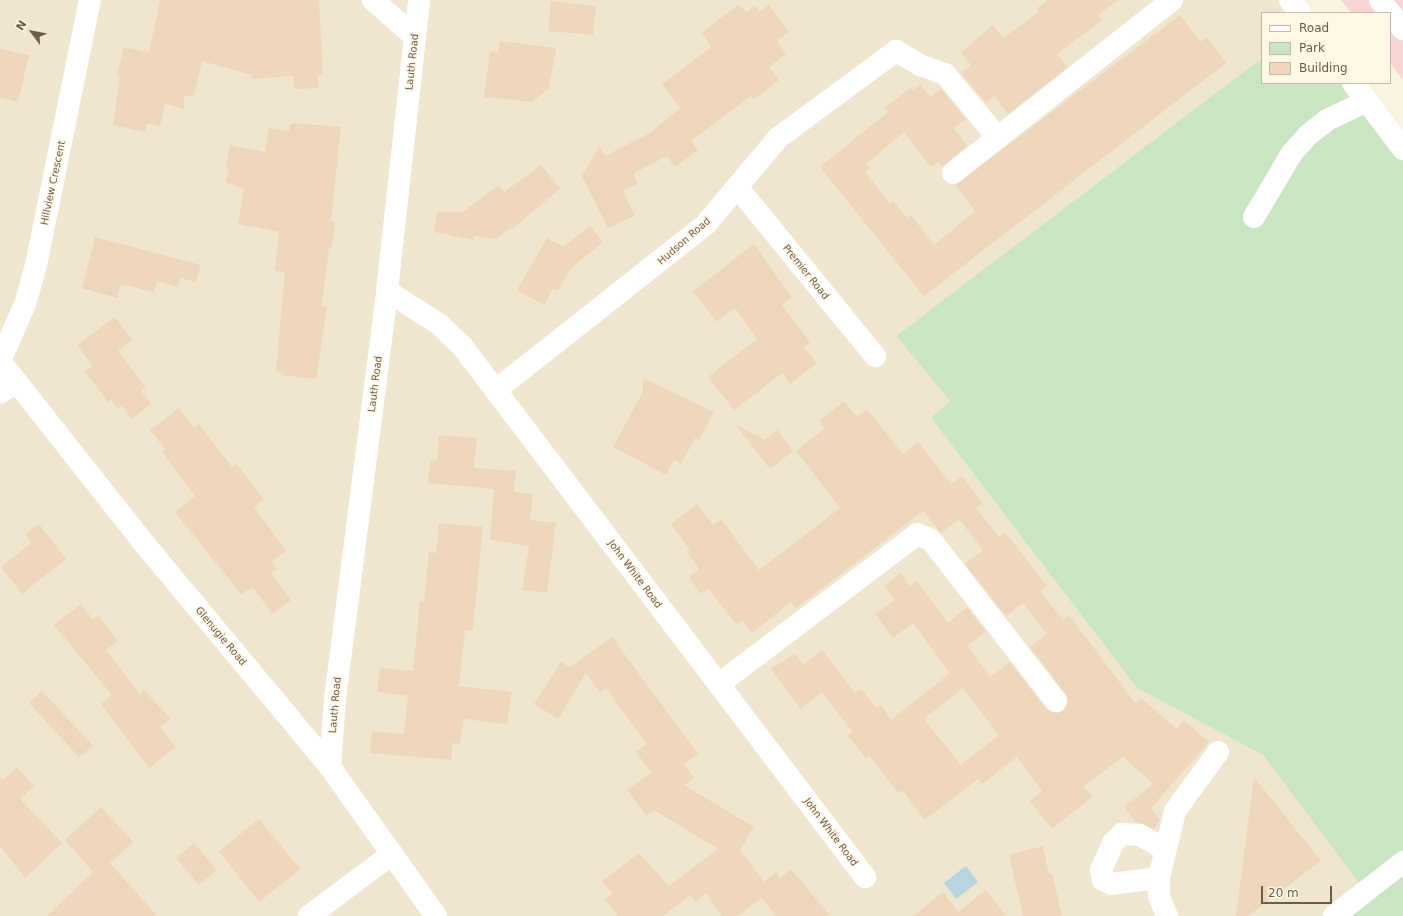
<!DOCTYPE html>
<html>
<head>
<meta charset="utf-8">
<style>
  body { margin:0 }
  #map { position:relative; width:1403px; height:916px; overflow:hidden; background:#faf4e0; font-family:"DejaVu Sans",sans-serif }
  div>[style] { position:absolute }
  .residential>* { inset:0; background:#f0e6cf }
  .medical>* { inset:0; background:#f7d5d4 }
  .green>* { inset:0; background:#cae5c1 }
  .water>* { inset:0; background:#b7d4e1 }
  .building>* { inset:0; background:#edd6ba }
  .minor>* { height:22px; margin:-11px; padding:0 11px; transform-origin:11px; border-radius:11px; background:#fff }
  span { translate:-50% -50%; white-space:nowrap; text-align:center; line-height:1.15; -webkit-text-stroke:3px #fdf7e6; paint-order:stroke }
  .street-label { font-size:10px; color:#6e5c4a }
  .legend { position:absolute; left:1261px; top:12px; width:130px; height:72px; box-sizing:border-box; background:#fdf7e6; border:1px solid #c4b9a8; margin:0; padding:5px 7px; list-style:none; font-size:12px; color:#6e5c4a }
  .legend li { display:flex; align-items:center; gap:8px; height:20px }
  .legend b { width:20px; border:1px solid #c4b9a8 }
  .north { position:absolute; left:12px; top:12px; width:40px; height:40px; -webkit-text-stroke:3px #fdf7e6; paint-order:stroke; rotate:302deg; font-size:11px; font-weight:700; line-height:16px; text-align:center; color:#6e5c4a }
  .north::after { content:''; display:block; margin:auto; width:14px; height:18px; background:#6e5c4a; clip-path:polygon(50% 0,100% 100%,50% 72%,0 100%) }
  .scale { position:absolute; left:1261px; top:886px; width:71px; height:18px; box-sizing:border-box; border:2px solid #6e5c4a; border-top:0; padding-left:5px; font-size:12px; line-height:14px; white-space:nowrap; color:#6e5c4a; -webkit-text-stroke:3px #fdf7e6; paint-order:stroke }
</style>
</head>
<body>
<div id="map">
  <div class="residential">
    <div style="clip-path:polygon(0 0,1288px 0,1298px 13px,1262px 13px,1262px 58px,896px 336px,951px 402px,931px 418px,1137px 688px,1263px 755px,1366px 891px,1334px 916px,0 916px)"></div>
  </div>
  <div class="medical">
    <div style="clip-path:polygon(1341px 0,1403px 0,1403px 80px,1390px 63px,1390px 13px,1351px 13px)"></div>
  </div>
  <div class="green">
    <div style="clip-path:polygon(1262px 58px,1262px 83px,1352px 83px,1403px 149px,1403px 916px,1334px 916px,1365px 891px,1263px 755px,1137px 688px,931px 418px,950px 401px,896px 336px)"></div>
  </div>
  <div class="water">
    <div style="clip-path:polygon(966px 866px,978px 882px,956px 899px,944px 883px)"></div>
  </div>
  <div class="building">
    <div style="clip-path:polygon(160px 0,319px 0,323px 75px,318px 75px,319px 88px,294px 89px,293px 76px,252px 79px,252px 75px,202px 61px,194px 96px,184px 96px,184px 109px,165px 104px,160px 126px,147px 123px,145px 132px,113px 125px,120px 77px,117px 76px,124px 47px,149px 52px)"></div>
    <div style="clip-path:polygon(1048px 0,1118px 0,1098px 15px,1102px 20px,1057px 54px,1068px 67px,1008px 114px,994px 96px,986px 103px,961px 73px,971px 65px,961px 53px,993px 25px,1003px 38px,1039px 12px,1036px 9px)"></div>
    <div style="clip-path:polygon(551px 1px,596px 6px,593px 35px,548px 31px)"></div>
    <div style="clip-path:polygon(738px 5px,747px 12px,755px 6px,759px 12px,769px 5px,789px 32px,777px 41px,786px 54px,769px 67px,779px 80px,754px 99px,751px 96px,691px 141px,698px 150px,675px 167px,667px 156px,634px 173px,637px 184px,623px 191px,635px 216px,608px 228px,582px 176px,599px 146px,605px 156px,650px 133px,680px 108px,662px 84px,711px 47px,702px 32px)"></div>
    <div style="clip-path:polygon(1180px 15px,1200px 42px,1207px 37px,1226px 63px,924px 296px,820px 167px,888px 112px,885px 108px,911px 87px,913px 90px,920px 84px,930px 97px,941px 89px,966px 119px,954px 128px,967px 146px,942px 167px,938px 162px,931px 167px,904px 132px,866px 164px,870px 168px,865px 172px,890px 204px,893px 201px,907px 218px,911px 215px,934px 245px,975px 211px,955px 185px)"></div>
    <div style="clip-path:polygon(500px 41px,556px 48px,549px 88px,532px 102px,484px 97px,490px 51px,498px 52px)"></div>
    <div style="clip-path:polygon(0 49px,29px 55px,18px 102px,0 98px)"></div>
    <div style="clip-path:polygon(296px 123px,341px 127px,331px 222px,335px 222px,332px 247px,329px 247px,322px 306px,327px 307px,316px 379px,280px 375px,281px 372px,276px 371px,285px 272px,275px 271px,279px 232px,238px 224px,244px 189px,225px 182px,229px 169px,226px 169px,230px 145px,265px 152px,269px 128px,289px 131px,290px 124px)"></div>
    <div style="clip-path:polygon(541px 165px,560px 189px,512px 229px,511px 227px,496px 239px,474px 236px,474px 240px,434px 232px,437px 212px,463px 212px,499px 185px,504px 192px)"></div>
    <div style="clip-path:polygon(590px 226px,603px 242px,570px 269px,558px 291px,553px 288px,544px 305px,517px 290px,547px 238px,563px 247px)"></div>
    <div style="clip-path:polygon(95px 237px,201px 265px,196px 282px,180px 278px,178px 287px,157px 281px,154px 292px,121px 284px,117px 298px,82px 288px)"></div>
    <div style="clip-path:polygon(754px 244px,792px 298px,782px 305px,810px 342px,804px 347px,817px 363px,790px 384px,782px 373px,734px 410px,708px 377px,757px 339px,735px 308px,717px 322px,693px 291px)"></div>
    <div style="clip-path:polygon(115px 317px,132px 340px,118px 351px,146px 387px,141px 391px,151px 404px,132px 419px,122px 406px,118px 409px,111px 400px,108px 402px,85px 372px,93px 366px,77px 345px)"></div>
    <div style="clip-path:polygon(643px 378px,714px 412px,699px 440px,695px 438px,681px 464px,674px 460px,666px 475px,613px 447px,643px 392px)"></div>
    <div style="clip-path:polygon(evenodd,844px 401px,857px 417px,867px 409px,903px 454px,918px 442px,951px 484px,962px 476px,983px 503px,976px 508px,999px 537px,1005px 532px,1047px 586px,1040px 591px,1063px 620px,1069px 615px,1136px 704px,1141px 698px,1177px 729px,1184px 720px,1209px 742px,1151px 808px,1160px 820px,1154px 829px,1136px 822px,1124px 807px,1154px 784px,1123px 757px,1083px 786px,1092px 797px,1052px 829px,1030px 801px,1042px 791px,1017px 757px,982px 784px,978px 779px,925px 820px,902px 790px,898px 793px,869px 755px,866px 758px,848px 736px,852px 731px,822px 692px,801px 709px,771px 669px,795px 654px,803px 665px,822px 650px,855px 693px,861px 689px,876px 708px,881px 705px,891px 720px,950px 673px,913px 623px,893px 638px,875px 614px,895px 600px,884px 586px,900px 573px,910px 586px,917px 581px,948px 623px,967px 607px,986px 632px,967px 646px,990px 677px,1010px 662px,1046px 709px,1057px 713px,1064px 711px,1068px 700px,1066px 694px,1030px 647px,1047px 634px,1023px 603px,1006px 616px,965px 564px,983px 550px,959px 519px,941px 533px,923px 511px,796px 608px,791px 602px,752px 633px,743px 620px,737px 625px,708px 588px,701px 594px,689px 577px,699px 569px,687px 552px,690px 550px,671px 524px,697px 504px,713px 525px,721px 519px,759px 570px,840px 508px,796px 451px,825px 428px,819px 421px,844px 401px,963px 688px,999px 735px,961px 765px,924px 719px,963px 688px)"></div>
    <div style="clip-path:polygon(179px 408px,194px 428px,199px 424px,232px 467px,236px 464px,264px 499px,254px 507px,286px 551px,272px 562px,277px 569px,271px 573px,291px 600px,272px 614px,253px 587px,241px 594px,175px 512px,195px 496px,162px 452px,165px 449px,150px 430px)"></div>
    <div style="clip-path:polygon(735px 424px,765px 440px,777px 430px,793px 451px,770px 469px)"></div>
    <div style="clip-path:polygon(439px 435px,477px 438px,474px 468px,516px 471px,514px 492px,533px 494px,530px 520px,556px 523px,547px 593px,522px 590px,529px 546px,490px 540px,494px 489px,428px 483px,430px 460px,437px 461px)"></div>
    <div style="clip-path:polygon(439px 523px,483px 527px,473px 630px,465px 630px,459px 686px,512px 692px,507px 724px,464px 719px,460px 744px,452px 743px,451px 760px,370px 753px,372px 731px,404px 734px,408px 696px,377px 692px,380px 668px,413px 671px,420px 601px,424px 602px,429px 552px,436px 553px)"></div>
    <div style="clip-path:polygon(39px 524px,66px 559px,22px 594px,1px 567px,31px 543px,25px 534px)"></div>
    <div style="clip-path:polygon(81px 604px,93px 620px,98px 616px,118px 641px,106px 650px,140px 694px,144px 690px,171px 719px,160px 727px,176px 747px,149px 768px,101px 704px,112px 695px,54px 625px)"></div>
    <div style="clip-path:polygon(612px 637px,698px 754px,684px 764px,694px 778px,684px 785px,754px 827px,740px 850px,764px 882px,776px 872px,780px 878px,791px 869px,830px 916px,776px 916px,762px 898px,738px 916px,722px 916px,706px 893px,695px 902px,690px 895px,663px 916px,618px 916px,605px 899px,612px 893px,602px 881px,639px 853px,669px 886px,718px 849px,654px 810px,646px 815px,627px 790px,651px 772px,636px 752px,647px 744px,606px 688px,600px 693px,586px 673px,558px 719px,534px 704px,561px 662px,570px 667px)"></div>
    <div style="clip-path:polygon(42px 691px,93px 746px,79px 757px,29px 703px)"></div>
    <div style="clip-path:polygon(17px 767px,34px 786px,20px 799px,62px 843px,25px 878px,0 846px,0 777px,3px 780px)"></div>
    <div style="clip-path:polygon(1254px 777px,1321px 861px,1248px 916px,1236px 916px)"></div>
    <div style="clip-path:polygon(101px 807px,133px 842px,110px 863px,157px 916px,47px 916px,93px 872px,65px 840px)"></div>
    <div style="clip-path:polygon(259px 819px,300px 869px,259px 902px,219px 851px)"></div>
    <div style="clip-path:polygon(194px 843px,217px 870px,199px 885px,176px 858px)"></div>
    <div style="clip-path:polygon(1043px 846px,1049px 874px,1052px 873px,1062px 916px,1023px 916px,1009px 855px)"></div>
    <div style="clip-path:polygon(986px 890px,1006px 916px,913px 916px,943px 892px,958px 912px)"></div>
  </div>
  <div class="minor">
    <div style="left:373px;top:0;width:56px;rotate:41.4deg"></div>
    <div style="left:1290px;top:0;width:16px;rotate:52deg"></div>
    <div style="left:1380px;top:0;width:37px;rotate:52deg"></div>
    <div style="left:1353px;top:83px;width:83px;rotate:52.9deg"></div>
    <div style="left:953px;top:173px;width:279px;rotate:-38.3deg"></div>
    <div style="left:738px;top:188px;width:217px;rotate:50.8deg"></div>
    <div style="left:1254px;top:217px;width:74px;rotate:-59.3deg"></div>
    <div style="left:1292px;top:153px;width:24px;rotate:-48deg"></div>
    <div style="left:1308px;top:135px;width:24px;rotate:-38deg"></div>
    <div style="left:1327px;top:120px;width:44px;rotate:-25.4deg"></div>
    <div style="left:387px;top:291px;width:62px;rotate:32.4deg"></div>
    <div style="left:439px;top:324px;width:32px;rotate:44deg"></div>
    <div style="left:462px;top:346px;width:667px;rotate:52.8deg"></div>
    <div style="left:0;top:361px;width:237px;rotate:51.7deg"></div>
    <div style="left:147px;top:547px;width:286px;rotate:50.2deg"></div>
    <div style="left:330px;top:767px;width:183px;rotate:54.6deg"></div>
    <div style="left:0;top:361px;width:62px;rotate:-66.3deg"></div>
    <div style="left:25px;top:304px;width:41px;rotate:-74.2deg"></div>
    <div style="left:36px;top:265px;width:270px;rotate:-78.5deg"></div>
    <div style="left:496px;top:390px;width:268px;rotate:-38.3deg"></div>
    <div style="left:706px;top:224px;width:112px;rotate:-50.1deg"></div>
    <div style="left:778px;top:138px;width:147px;rotate:-36.4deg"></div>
    <div style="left:896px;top:51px;width:28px;rotate:30deg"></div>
    <div style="left:920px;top:65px;width:27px;rotate:20deg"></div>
    <div style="left:945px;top:74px;width:83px;rotate:50.4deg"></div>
    <div style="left:0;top:393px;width:20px;rotate:-37deg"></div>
    <div style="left:719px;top:684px;width:248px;rotate:-37.1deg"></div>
    <div style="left:917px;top:534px;width:15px;rotate:23deg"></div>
    <div style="left:931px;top:540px;width:204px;rotate:52.2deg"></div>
    <div style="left:330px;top:767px;width:68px;rotate:-85.8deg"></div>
    <div style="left:335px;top:699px;width:411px;rotate:-82.7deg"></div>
    <div style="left:387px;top:291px;width:293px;rotate:-83.7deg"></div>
    <div style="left:1159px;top:878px;width:48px;rotate:172.9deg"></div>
    <div style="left:1111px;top:884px;width:9px;rotate:-153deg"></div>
    <div style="left:1103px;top:880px;width:10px;rotate:-101deg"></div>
    <div style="left:1101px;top:870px;width:30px;rotate:-66deg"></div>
    <div style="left:1113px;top:843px;width:13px;rotate:-45deg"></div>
    <div style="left:1122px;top:834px;width:18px;rotate:3deg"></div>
    <div style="left:1140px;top:835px;width:28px;rotate:30deg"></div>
    <div style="left:309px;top:916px;width:104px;rotate:-36.8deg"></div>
    <div style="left:1167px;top:916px;width:22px;rotate:-112deg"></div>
    <div style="left:1159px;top:896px;width:18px;rotate:-90deg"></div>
    <div style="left:1159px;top:878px;width:69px;rotate:-76.6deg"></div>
    <div style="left:1175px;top:811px;width:73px;rotate:-53.9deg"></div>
    <div style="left:1334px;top:916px;width:88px;rotate:-38deg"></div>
  </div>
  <div class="street-label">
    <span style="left:412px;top:62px;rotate:-84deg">Lauth Road</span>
    <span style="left:53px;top:183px;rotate:-78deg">Hillview Crescent</span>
    <span style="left:684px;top:241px;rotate:-41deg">Hudson Road</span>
    <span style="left:806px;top:272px;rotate:51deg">Premier Road</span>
    <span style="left:375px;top:384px;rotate:-83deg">Lauth Road</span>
    <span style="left:635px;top:574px;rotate:53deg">John White Road</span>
    <span style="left:221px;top:636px;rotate:50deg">Glenugie Road</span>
    <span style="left:335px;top:705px;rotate:-85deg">Lauth Road</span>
    <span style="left:831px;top:832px;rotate:53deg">John White Road</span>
  </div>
  <ul class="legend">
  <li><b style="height:5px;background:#fff"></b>Road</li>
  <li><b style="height:11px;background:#cae5c1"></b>Park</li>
  <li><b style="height:11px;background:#edd6ba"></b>Building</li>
  </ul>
  <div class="north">N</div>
  <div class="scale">20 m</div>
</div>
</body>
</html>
